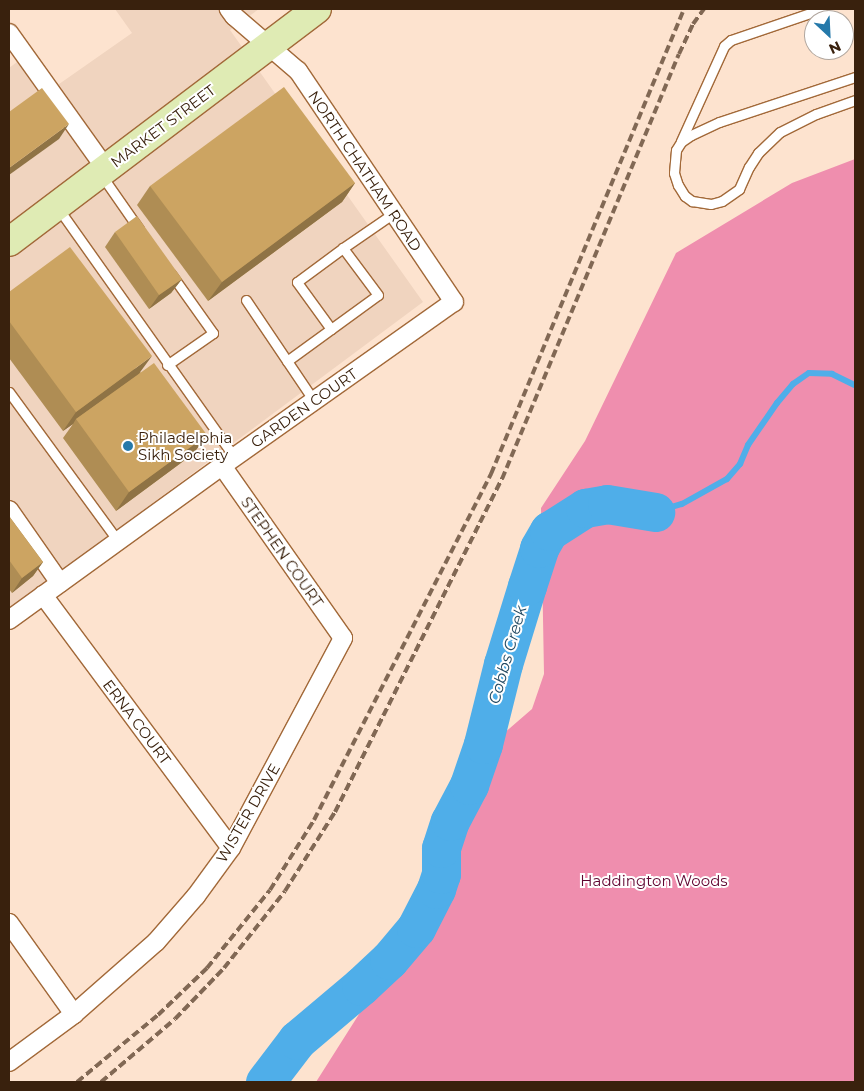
<!DOCTYPE html>
<html>
<head>
<meta charset="utf-8">
<style>
  body { margin:0 }
  #map { position:relative; width:864px; height:1091px; overflow:hidden; background:#fde3cf; font-family:Montserrat,sans-serif }
  div>[style] { position:absolute }
  .built>* { inset:0; background:#f0d4bf }
  .forest>* { inset:0; background:#ef8eae }
  .stream>* { height:6px; margin:-3px; padding:0 3px; transform-origin:3px; border-radius:3px; background:#4faee9 }
  .river>* { height:39px; margin:-19.5px; padding:0 19.5px; transform-origin:19.5px; border-radius:19.5px; background:#4faee9 }
  .roads { filter:drop-shadow(1px 0 #a26939) drop-shadow(-1px 0 #a26939) drop-shadow(0 1px #a26939) drop-shadow(0 -1px #a26939) }
  .service>* { height:9px; margin:-4.5px; padding:0 4.5px; transform-origin:4.5px; border-radius:4.5px; background:#fff }
  .minor>* { height:18px; margin:-9px; padding:0 9px; transform-origin:9px; border-radius:9px; background:#fff }
  .primary>* { height:28px; margin:-14px; padding:0 14px; transform-origin:14px; border-radius:14px; background:#dfebb4 }
  .rail>* { height:4px; margin-top:-2px; transform-origin:0; background:repeating-linear-gradient(90deg,#816854 0 8px,transparent 0 12px) }
  .wall>* { inset:0; background:#af8d54 }
  .shaded-wall>* { inset:0; background:#8f7345 }
  .building>* { inset:0; background:#cca462 }
  .dots>* { width:14px; height:14px; translate:-50% -50%; box-sizing:border-box; border:2px solid #fff; border-radius:50% }
  span { translate:-50% -50%; white-space:nowrap; text-align:center; line-height:1.15; -webkit-text-stroke:4px #fff; paint-order:stroke }
  .street-label { font-size:15px; color:#39210d }
  .poi-label { font-size:15px; color:#39210d }
  .left { translate:0 -50%; text-align:left }
  .park-label { font-size:15px; color:#5f0631 }
  .water-label { font-size:16px; color:#234a63; font-style:italic }
  .frame { position:absolute; inset:0; border:10px solid #39210d; pointer-events:none }
  .north { position:absolute; left:804px; top:10px; width:50px; height:50px; box-sizing:border-box; background:#fff; border:1px solid #b0a69e; border-radius:50%; rotate:155deg; font-size:14px; font-weight:700; line-height:20px; text-align:center; color:#39210d }
  .north::after { content:''; display:block; margin:auto; width:18px; height:22px; background:#2579aa; clip-path:polygon(50% 0,100% 100%,50% 72%,0 100%) }
</style>
</head>
<body>
<div id="map">
  <div class="built">
    <div style="clip-path:polygon(115px 9px,259px 9px,230px 30px,423px 302px,9px 610px,9px 68px,17px 62px,42px 96px,132px 33px)"></div>
  </div>
  <div class="forest">
    <div style="clip-path:polygon(855px 159px,855px 1082px,316px 1082px,368px 1000px,459px 823px,496px 740px,532px 709px,544px 674px,541px 508px,585px 441px,676px 253px,792px 183px)"></div>
  </div>
  <div class="stream">
    <div style="left:655px;top:512px;width:28px;rotate:-17deg"></div>
    <div style="left:682px;top:504px;width:51px;rotate:-29.1deg"></div>
    <div style="left:727px;top:479px;width:20px;rotate:-49deg"></div>
    <div style="left:740px;top:464px;width:21px;rotate:-67deg"></div>
    <div style="left:748px;top:445px;width:51px;rotate:-55.4deg"></div>
    <div style="left:777px;top:403px;width:25px;rotate:-50deg"></div>
    <div style="left:793px;top:384px;width:19px;rotate:-35deg"></div>
    <div style="left:809px;top:373px;width:23px;rotate:2deg"></div>
    <div style="left:832px;top:374px;width:25px;rotate:26deg"></div>
  </div>
  <div class="river">
    <div style="left:265px;top:1082px;width:53px;rotate:-52.7deg"></div>
    <div style="left:297px;top:1040px;width:84px;rotate:-40.2deg"></div>
    <div style="left:361px;top:986px;width:38px;rotate:-43deg"></div>
    <div style="left:389px;top:960px;width:42px;rotate:-49.8deg"></div>
    <div style="left:416px;top:928px;width:44px;rotate:-62.9deg"></div>
    <div style="left:436px;top:889px;width:16px;rotate:-72deg"></div>
    <div style="left:441px;top:874px;width:26px;rotate:-90deg"></div>
    <div style="left:441px;top:848px;width:28px;rotate:-72deg"></div>
    <div style="left:450px;top:821px;width:41px;rotate:-62.2deg"></div>
    <div style="left:469px;top:785px;width:43px;rotate:-71.1deg"></div>
    <div style="left:483px;top:744px;width:82px;rotate:-76deg"></div>
    <div style="left:503px;top:664px;width:82px;rotate:-72.9deg"></div>
    <div style="left:527px;top:586px;width:40px;rotate:-72deg"></div>
    <div style="left:539px;top:548px;width:20px;rotate:-60deg"></div>
    <div style="left:549px;top:531px;width:43px;rotate:-32.6deg"></div>
    <div style="left:585px;top:508px;width:22px;rotate:-10deg"></div>
    <div style="left:607px;top:504px;width:49px;rotate:9.5deg"></div>
  </div>
  <div class="roads">
    <div class="service">
      <div style="left:855px;top:77px;width:143px;rotate:161.7deg"></div>
      <div style="left:719px;top:122px;width:31px;rotate:155deg"></div>
      <div style="left:691px;top:135px;width:12px;rotate:145deg"></div>
      <div style="left:681px;top:142px;width:9px;rotate:122deg"></div>
      <div style="left:676px;top:150px;width:23px;rotate:95deg"></div>
      <div style="left:674px;top:173px;width:13px;rotate:72deg"></div>
      <div style="left:678px;top:185px;width:13px;rotate:58deg"></div>
      <div style="left:685px;top:196px;width:9px;rotate:36deg"></div>
      <div style="left:692px;top:201px;width:19px;rotate:9deg"></div>
      <div style="left:711px;top:204px;width:11px;rotate:-15deg"></div>
      <div style="left:722px;top:201px;width:21px;rotate:-35deg"></div>
      <div style="left:739px;top:189px;width:24px;rotate:-66deg"></div>
      <div style="left:749px;top:167px;width:17px;rotate:-57deg"></div>
      <div style="left:758px;top:153px;width:30px;rotate:-44deg"></div>
      <div style="left:780px;top:132px;width:40px;rotate:-26.6deg"></div>
      <div style="left:816px;top:114px;width:41px;rotate:-19.7deg"></div>
      <div style="left:681px;top:141px;width:104px;rotate:-65.6deg"></div>
      <div style="left:724px;top:46px;width:9px;rotate:-41deg"></div>
      <div style="left:731px;top:40px;width:96px;rotate:-18.8deg"></div>
      <div style="left:102px;top:176px;width:65px;rotate:55.1deg"></div>
      <div style="left:58px;top:208px;width:305px;rotate:54.7deg"></div>
      <div style="left:246px;top:300px;width:122px;rotate:56deg"></div>
      <div style="left:331px;top:329px;width:58px;rotate:-125.9deg"></div>
      <div style="left:297px;top:282px;width:57px;rotate:-36.5deg"></div>
      <div style="left:287px;top:361px;width:112px;rotate:-36deg"></div>
      <div style="left:378px;top:295px;width:59px;rotate:-126.7deg"></div>
      <div style="left:343px;top:248px;width:62px;rotate:-34.5deg"></div>
      <div style="left:167px;top:365px;width:56px;rotate:-34.8deg"></div>
      <div style="left:213px;top:333px;width:72px;rotate:-125.4deg"></div>
      <div style="left:9px;top:392px;width:185px;rotate:53.8deg"></div>
    </div>
    <div class="minor">
      <div style="left:9px;top:33px;width:167px;rotate:54.5deg"></div>
      <div style="left:9px;top:510px;width:89px;rotate:55.1deg"></div>
      <div style="left:43px;top:595px;width:315px;rotate:53.4deg"></div>
      <div style="left:9px;top:620px;width:263px;rotate:-35.9deg"></div>
      <div style="left:222px;top:466px;width:284px;rotate:-35.3deg"></div>
      <div style="left:454px;top:302px;width:279px;rotate:-124deg"></div>
      <div style="left:298px;top:71px;width:84px;rotate:-139.3deg"></div>
      <div style="left:234px;top:16px;width:9px;rotate:-126deg"></div>
      <div style="left:9px;top:923px;width:112px;rotate:54.5deg"></div>
      <div style="left:9px;top:1062px;width:81px;rotate:-36.4deg"></div>
      <div style="left:74px;top:1014px;width:109px;rotate:-41.3deg"></div>
      <div style="left:156px;top:942px;width:61px;rotate:-49deg"></div>
      <div style="left:196px;top:896px;width:59px;rotate:-53.9deg"></div>
      <div style="left:231px;top:848px;width:238px;rotate:-61.9deg"></div>
      <div style="left:343px;top:638px;width:210px;rotate:-125.1deg"></div>
    </div>
    <div class="primary">
      <div style="left:9px;top:242px;width:386px;rotate:-37.1deg"></div>
    </div>
  </div>
  <div class="rail">
    <div style="left:77px;top:1082px;width:105px;rotate:-39.6deg"></div>
    <div style="left:158px;top:1015px;width:68px;rotate:-43.8deg"></div>
    <div style="left:207px;top:968px;width:100px;rotate:-51.1deg"></div>
    <div style="left:270px;top:890px;width:83px;rotate:-57.8deg"></div>
    <div style="left:314px;top:820px;width:389px;rotate:-62.9deg"></div>
    <div style="left:491px;top:474px;width:503px;rotate:-67.46deg"></div>
    <div style="left:101px;top:1082px;width:97px;rotate:-40.4deg"></div>
    <div style="left:175px;top:1019px;width:71px;rotate:-46.1deg"></div>
    <div style="left:224px;top:968px;width:98px;rotate:-51.6deg"></div>
    <div style="left:285px;top:891px;width:93px;rotate:-57.7deg"></div>
    <div style="left:335px;top:812px;width:373px;rotate:-63.4deg"></div>
    <div style="left:502px;top:479px;width:460px;rotate:-67.4deg"></div>
    <div style="left:679px;top:54px;width:33px;rotate:-65deg"></div>
    <div style="left:693px;top:24px;width:19px;rotate:-54deg"></div>
  </div>
  <div class="wall">
    <div style="clip-path:polygon(355px 183px,342px 202px,208px 301px,137px 205px,150px 186px)"></div>
    <div style="clip-path:polygon(115px 232px,182px 279px,171px 293px,149px 309px,105px 247px)"></div>
    <div style="clip-path:polygon(9px 292px,140px 372px,207px 435px,193px 454px,116px 511px,63px 438px,73px 424px,63px 431px,9px 358px)"></div>
    <div style="clip-path:polygon(9px 516px,43px 562px,33px 576px,12px 593px,9px 589px)"></div>
  </div>
  <div class="shaded-wall">
    <div style="clip-path:polygon(69px 124px,59px 139px,9px 175px,9px 168px)"></div>
    <div style="clip-path:polygon(355px 183px,342px 202px,208px 301px,222px 282px)"></div>
    <div style="clip-path:polygon(182px 279px,171px 293px,149px 309px,159px 295px)"></div>
    <div style="clip-path:polygon(152px 356px,138px 375px,76px 419px,73px 424px,63px 431px,76px 412px)"></div>
    <div style="clip-path:polygon(207px 435px,193px 454px,116px 511px,129px 492px)"></div>
    <div style="clip-path:polygon(43px 562px,33px 576px,12px 593px,22px 578px)"></div>
  </div>
  <div class="building">
    <div style="clip-path:polygon(284px 87px,355px 183px,222px 282px,150px 186px)"></div>
    <div style="clip-path:polygon(42px 88px,69px 124px,9px 168px,9px 112px)"></div>
    <div style="clip-path:polygon(137px 216px,182px 279px,159px 295px,115px 232px)"></div>
    <div style="clip-path:polygon(70px 247px,152px 356px,76px 412px,9px 321px,9px 292px)"></div>
    <div style="clip-path:polygon(154px 363px,207px 435px,129px 492px,76px 419px)"></div>
    <div style="clip-path:polygon(9px 516px,43px 562px,22px 578px,9px 560px)"></div>
  </div>
  <div class="dots">
    <div style="left:128px;top:446px;background:#2579aa"></div>
  </div>
  <div class="street-label">
    <span style="left:163px;top:126px;rotate:-37deg">MARKET STREET</span>
    <span style="left:365px;top:171px;rotate:56deg">NORTH CHATHAM ROAD</span>
    <span style="left:304px;top:408px;rotate:-35deg">GARDEN COURT</span>
    <span style="left:282px;top:552px;rotate:55deg">STEPHEN COURT</span>
    <span style="left:137px;top:722px;rotate:53deg">ERNA COURT</span>
    <span style="left:248px;top:813px;rotate:-60deg">WISTER DRIVE</span>
  </div>
  <div class="poi-label">
    <span class="left" style="left:138px;top:446px">Philadelphia<br>Sikh Society</span>
  </div>
  <div class="park-label">
    <span style="left:654px;top:881px">Haddington Woods</span>
  </div>
  <div class="water-label">
    <span style="left:508px;top:655px;rotate:-74deg">Cobbs Creek</span>
  </div>
  <div class="frame"></div>
  <div class="north">N</div>
</div>
</body>
</html>
